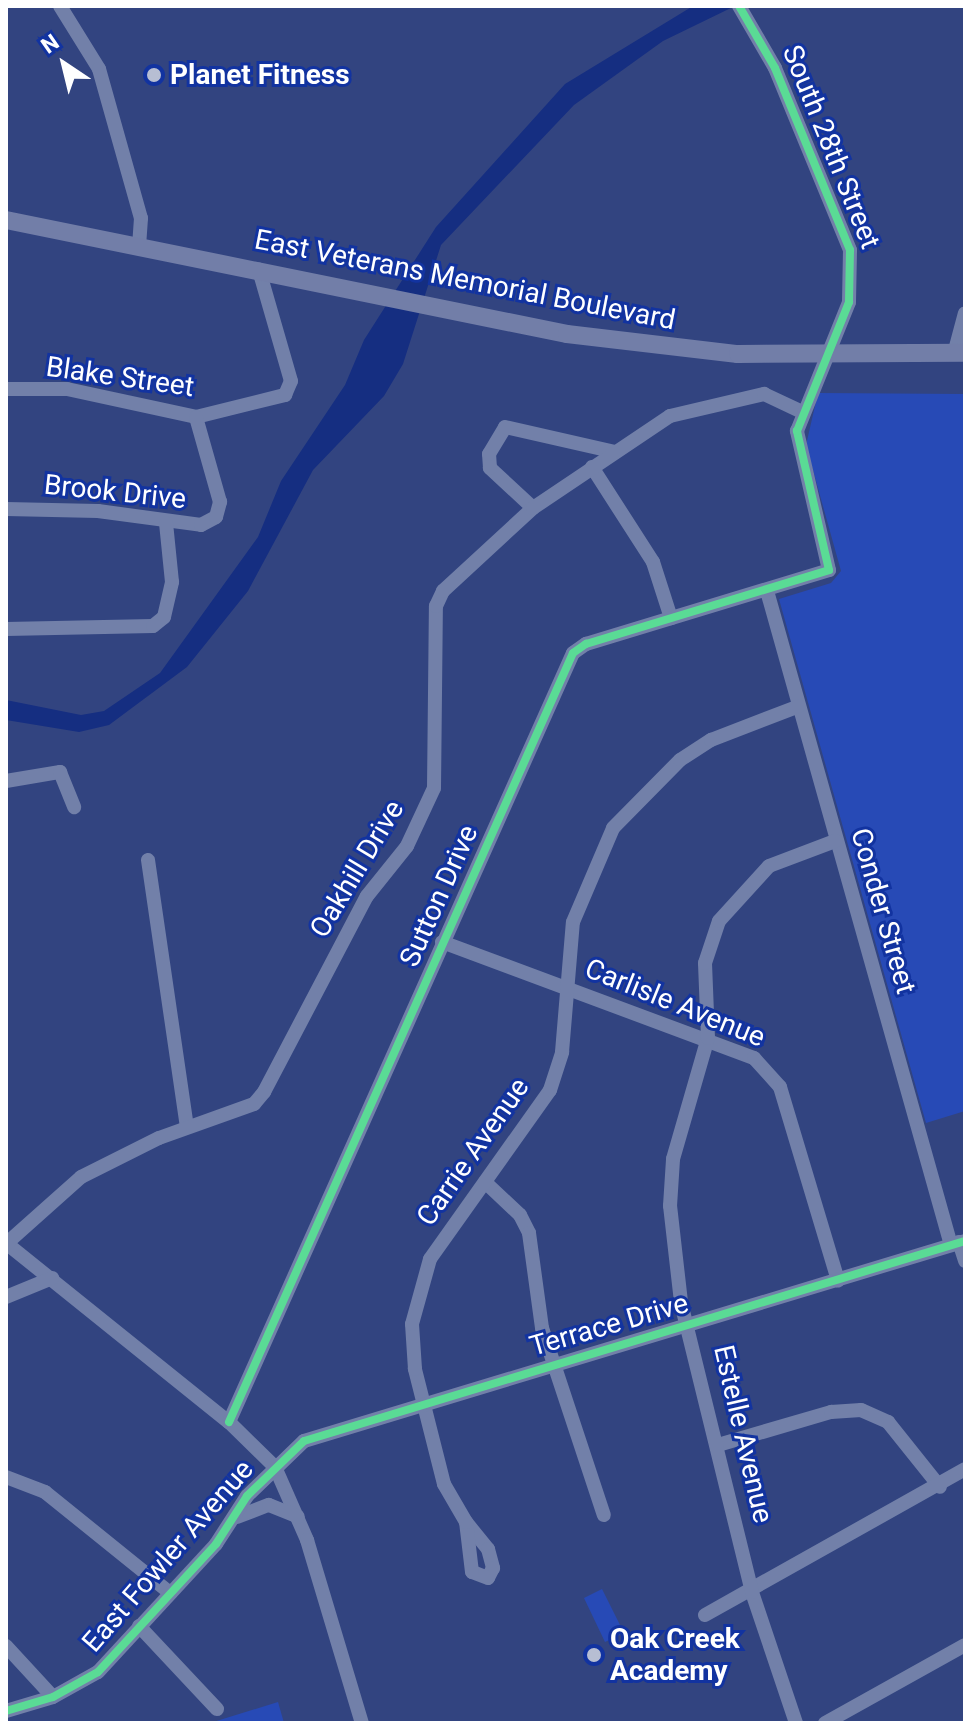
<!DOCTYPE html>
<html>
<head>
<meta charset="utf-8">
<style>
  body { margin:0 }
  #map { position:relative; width:971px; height:1729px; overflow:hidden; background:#324480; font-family:Roboto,sans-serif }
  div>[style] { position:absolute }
  .green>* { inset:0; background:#274ab6 }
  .water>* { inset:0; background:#152e81 }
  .minor>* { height:14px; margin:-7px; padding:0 7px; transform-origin:7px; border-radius:7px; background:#7280a9 }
  .major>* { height:18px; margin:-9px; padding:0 9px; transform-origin:9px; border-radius:9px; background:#727ea8 }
  .cycleway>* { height:8px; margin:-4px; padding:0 4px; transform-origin:4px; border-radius:4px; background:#5adb95 }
  .dots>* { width:22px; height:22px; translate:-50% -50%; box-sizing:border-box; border:4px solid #1233a0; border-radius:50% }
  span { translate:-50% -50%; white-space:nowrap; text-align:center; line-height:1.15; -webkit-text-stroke:6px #1233a0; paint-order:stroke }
  .poi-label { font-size:28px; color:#fff; font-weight:700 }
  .left { translate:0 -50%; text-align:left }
  .street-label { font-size:28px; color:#fff }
  .frame { position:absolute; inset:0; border:8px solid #fff; pointer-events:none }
  .north { position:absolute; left:24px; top:24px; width:80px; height:80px; -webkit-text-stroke:6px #1233a0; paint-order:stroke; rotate:325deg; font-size:22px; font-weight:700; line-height:32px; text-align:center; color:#fff }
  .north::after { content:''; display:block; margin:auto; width:28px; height:36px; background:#fff; clip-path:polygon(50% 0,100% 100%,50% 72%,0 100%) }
</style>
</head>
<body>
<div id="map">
  <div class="green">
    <div style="clip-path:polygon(818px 393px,965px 394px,965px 1111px,926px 1123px,779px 599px,831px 583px,841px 571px,806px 445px)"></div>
    <div style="clip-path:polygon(602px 1589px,624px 1633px,605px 1642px,584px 1598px)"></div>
    <div style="clip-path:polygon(278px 1702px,284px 1723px,210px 1723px)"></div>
  </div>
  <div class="water">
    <div style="clip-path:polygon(693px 6px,735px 6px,663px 41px,574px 105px,441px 245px,403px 364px,384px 396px,313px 470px,248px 591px,187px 667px,109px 725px,79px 732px,6px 720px,6px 700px,81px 715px,104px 711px,160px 673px,258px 537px,281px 481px,345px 385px,364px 340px,436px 227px,565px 84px)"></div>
  </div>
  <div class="minor">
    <div style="left:60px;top:6px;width:74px;rotate:58.2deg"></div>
    <div style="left:99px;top:69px;width:155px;rotate:74.3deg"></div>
    <div style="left:141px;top:218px;width:29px;rotate:94deg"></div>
    <div style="left:954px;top:354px;width:42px;rotate:-75deg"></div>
    <div style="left:6px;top:389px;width:61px"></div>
    <div style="left:67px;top:389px;width:132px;rotate:12.2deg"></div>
    <div style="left:196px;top:417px;width:92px;rotate:-13.9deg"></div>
    <div style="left:285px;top:395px;width:15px;rotate:-67deg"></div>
    <div style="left:291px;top:381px;width:116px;rotate:-106.1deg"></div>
    <div style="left:592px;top:467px;width:113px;rotate:57.3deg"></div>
    <div style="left:653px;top:562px;width:59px;rotate:72.2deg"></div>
    <div style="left:533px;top:508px;width:59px;rotate:-137.1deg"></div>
    <div style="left:490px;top:468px;width:14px;rotate:-94deg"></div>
    <div style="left:489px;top:454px;width:31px;rotate:-59deg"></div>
    <div style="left:505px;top:427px;width:113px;rotate:12.8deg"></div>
    <div style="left:6px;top:509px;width:92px;rotate:1.2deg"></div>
    <div style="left:98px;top:511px;width:104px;rotate:7.7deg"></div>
    <div style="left:201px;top:525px;width:17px;rotate:-28deg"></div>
    <div style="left:216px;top:517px;width:16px;rotate:-75deg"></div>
    <div style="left:220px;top:502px;width:88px;rotate:-105.8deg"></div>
    <div style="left:767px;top:591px;width:679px;rotate:74.29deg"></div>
    <div style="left:6px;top:629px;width:147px;rotate:-1.2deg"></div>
    <div style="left:153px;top:626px;width:14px;rotate:-39deg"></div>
    <div style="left:164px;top:617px;width:36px;rotate:-77deg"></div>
    <div style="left:172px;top:582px;width:59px;rotate:-95.8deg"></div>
    <div style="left:6px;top:781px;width:55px;rotate:-9.5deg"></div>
    <div style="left:60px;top:772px;width:38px;rotate:68deg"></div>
    <div style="left:148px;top:860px;width:270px;rotate:81.7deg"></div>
    <div style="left:442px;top:942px;width:333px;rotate:20.4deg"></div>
    <div style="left:754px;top:1058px;width:39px;rotate:48deg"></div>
    <div style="left:780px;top:1087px;width:202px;rotate:73.3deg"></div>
    <div style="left:485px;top:1182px;width:48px;rotate:43.3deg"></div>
    <div style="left:520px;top:1215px;width:20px;rotate:63deg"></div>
    <div style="left:529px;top:1233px;width:96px;rotate:82.2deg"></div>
    <div style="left:542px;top:1328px;width:197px;rotate:71.7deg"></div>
    <div style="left:959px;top:1242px;width:20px;rotate:72deg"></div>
    <div style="left:6px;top:1243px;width:286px;rotate:38.8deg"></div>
    <div style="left:229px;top:1422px;width:64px;rotate:44.4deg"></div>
    <div style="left:275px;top:1467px;width:80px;rotate:66.3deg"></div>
    <div style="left:307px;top:1540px;width:191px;rotate:73.3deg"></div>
    <div style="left:7px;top:1243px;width:99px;rotate:-41.7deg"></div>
    <div style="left:81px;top:1177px;width:87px;rotate:-26.6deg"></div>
    <div style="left:159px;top:1138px;width:101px;rotate:-19.7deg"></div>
    <div style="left:254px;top:1104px;width:16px;rotate:-50deg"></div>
    <div style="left:264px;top:1092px;width:221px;rotate:-62.3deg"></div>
    <div style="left:367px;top:896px;width:64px;rotate:-51.3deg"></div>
    <div style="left:407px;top:846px;width:64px;rotate:-65deg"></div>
    <div style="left:434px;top:788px;width:182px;rotate:-89.4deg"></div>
    <div style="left:436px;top:606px;width:17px;rotate:-65deg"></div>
    <div style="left:443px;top:591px;width:122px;rotate:-42.7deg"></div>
    <div style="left:533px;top:508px;width:165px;rotate:-33.9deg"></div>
    <div style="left:670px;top:416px;width:97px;rotate:-13.2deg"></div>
    <div style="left:764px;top:394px;width:42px;rotate:25.3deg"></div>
    <div style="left:6px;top:1297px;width:50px;rotate:-22.4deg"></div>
    <div style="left:229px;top:1422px;width:842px;rotate:-65.9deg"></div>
    <div style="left:573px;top:653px;width:16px;rotate:-35deg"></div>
    <div style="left:586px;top:644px;width:254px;rotate:-16.9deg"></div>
    <div style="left:829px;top:570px;width:143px;rotate:-103deg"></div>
    <div style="left:797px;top:431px;width:139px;rotate:-68deg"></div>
    <div style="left:849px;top:302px;width:52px;rotate:-88.9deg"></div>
    <div style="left:850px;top:250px;width:197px;rotate:-112.4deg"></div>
    <div style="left:775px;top:68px;width:72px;rotate:-120.1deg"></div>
    <div style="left:718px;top:1445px;width:118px;rotate:-16.3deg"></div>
    <div style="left:831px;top:1412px;width:30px;rotate:-4deg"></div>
    <div style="left:861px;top:1410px;width:30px;rotate:24deg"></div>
    <div style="left:888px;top:1422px;width:83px;rotate:51.3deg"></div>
    <div style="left:6px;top:1477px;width:42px;rotate:21deg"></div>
    <div style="left:45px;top:1492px;width:161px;rotate:38.9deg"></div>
    <div style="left:237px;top:1517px;width:34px;rotate:-21deg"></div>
    <div style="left:269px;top:1505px;width:31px;rotate:22deg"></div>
    <div style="left:466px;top:1522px;width:35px;rotate:51deg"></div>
    <div style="left:488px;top:1549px;width:20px;rotate:75deg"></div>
    <div style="left:493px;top:1568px;width:11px;rotate:117deg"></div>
    <div style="left:488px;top:1578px;width:17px;rotate:-159deg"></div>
    <div style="left:472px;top:1572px;width:50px;rotate:-96.8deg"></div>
    <div style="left:466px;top:1522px;width:44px;rotate:-120.1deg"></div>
    <div style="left:444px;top:1484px;width:119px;rotate:-104.2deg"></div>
    <div style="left:415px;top:1369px;width:45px;rotate:-93.8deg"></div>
    <div style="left:412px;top:1324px;width:67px;rotate:-74.5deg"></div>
    <div style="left:430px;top:1259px;width:207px;rotate:-54.6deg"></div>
    <div style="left:550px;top:1090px;width:40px;rotate:-72deg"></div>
    <div style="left:562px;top:1052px;width:130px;rotate:-85.2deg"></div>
    <div style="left:573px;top:922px;width:102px;rotate:-66.9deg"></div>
    <div style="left:613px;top:828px;width:95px;rotate:-45.4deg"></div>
    <div style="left:680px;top:760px;width:37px;rotate:-33deg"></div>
    <div style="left:711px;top:740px;width:94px;rotate:-21.1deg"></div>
    <div style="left:705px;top:1615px;width:298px;rotate:-29.3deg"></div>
    <div style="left:139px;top:1626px;width:114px;rotate:46.8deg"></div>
    <div style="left:6px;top:1646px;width:69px;rotate:47.3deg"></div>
    <div style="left:6px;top:1711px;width:49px;rotate:-16.6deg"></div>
    <div style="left:53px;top:1697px;width:51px;rotate:-29.1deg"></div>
    <div style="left:98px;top:1672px;width:174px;rotate:-47.3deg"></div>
    <div style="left:216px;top:1544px;width:57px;rotate:-57.1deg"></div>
    <div style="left:247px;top:1496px;width:79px;rotate:-44deg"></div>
    <div style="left:304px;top:1441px;width:691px;rotate:-16.83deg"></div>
    <div style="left:796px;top:1723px;width:138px;rotate:-108.6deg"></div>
    <div style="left:752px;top:1592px;width:299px;rotate:-103.8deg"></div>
    <div style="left:681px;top:1302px;width:97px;rotate:-96.5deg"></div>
    <div style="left:670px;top:1206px;width:47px;rotate:-86.3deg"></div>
    <div style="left:673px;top:1159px;width:126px;rotate:-73.9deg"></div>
    <div style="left:708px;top:1038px;width:75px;rotate:-92.3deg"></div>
    <div style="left:705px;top:963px;width:44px;rotate:-71.6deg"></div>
    <div style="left:719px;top:921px;width:74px;rotate:-47.7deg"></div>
    <div style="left:769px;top:866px;width:71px;rotate:-20.7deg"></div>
    <div style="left:825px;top:1723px;width:160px;rotate:-29.1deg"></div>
  </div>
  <div class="major">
    <div style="left:6px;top:220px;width:572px;rotate:11.49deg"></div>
    <div style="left:567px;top:334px;width:172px;rotate:6.7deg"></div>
    <div style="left:738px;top:354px;width:227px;rotate:-0.3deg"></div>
  </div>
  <div class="cycleway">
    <div style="left:229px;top:1422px;width:842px;rotate:-65.9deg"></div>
    <div style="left:573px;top:653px;width:16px;rotate:-35deg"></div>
    <div style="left:586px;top:644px;width:254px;rotate:-16.9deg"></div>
    <div style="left:829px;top:570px;width:143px;rotate:-103deg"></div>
    <div style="left:797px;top:431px;width:139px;rotate:-68deg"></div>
    <div style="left:849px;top:302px;width:52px;rotate:-88.9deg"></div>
    <div style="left:850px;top:250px;width:197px;rotate:-112.4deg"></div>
    <div style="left:775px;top:68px;width:72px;rotate:-120.1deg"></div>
    <div style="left:6px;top:1711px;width:49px;rotate:-16.6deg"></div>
    <div style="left:53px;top:1697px;width:51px;rotate:-29.1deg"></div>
    <div style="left:98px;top:1672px;width:174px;rotate:-47.3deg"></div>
    <div style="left:216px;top:1544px;width:57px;rotate:-57.1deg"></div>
    <div style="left:247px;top:1496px;width:79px;rotate:-44deg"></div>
    <div style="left:304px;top:1441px;width:691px;rotate:-16.83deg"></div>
  </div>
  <div class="dots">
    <div style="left:154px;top:75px;background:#b7bed3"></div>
    <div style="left:594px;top:1655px;background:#b7bed3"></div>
  </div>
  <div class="poi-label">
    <span class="left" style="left:170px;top:75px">Planet Fitness</span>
    <span class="left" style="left:610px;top:1655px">Oak Creek<br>Academy</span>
  </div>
  <div class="street-label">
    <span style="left:831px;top:147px;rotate:68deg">South 28th Street</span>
    <span style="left:465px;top:280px;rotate:11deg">East Veterans Memorial Boulevard</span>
    <span style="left:120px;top:377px;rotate:8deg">Blake Street</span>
    <span style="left:115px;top:492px;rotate:6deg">Brook Drive</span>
    <span style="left:357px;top:869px;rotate:-59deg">Oakhill Drive</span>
    <span style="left:439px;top:896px;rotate:-66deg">Sutton Drive</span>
    <span style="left:883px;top:911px;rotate:74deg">Conder Street</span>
    <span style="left:675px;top:1003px;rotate:22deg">Carlisle Avenue</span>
    <span style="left:473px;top:1152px;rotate:-55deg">Carrie Avenue</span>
    <span style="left:609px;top:1325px;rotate:-16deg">Terrace Drive</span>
    <span style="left:743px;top:1434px;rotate:77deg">Estelle Avenue</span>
    <span style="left:168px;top:1556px;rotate:-49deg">East Fowler Avenue</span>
  </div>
  <div class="frame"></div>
  <div class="north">N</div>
</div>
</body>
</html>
